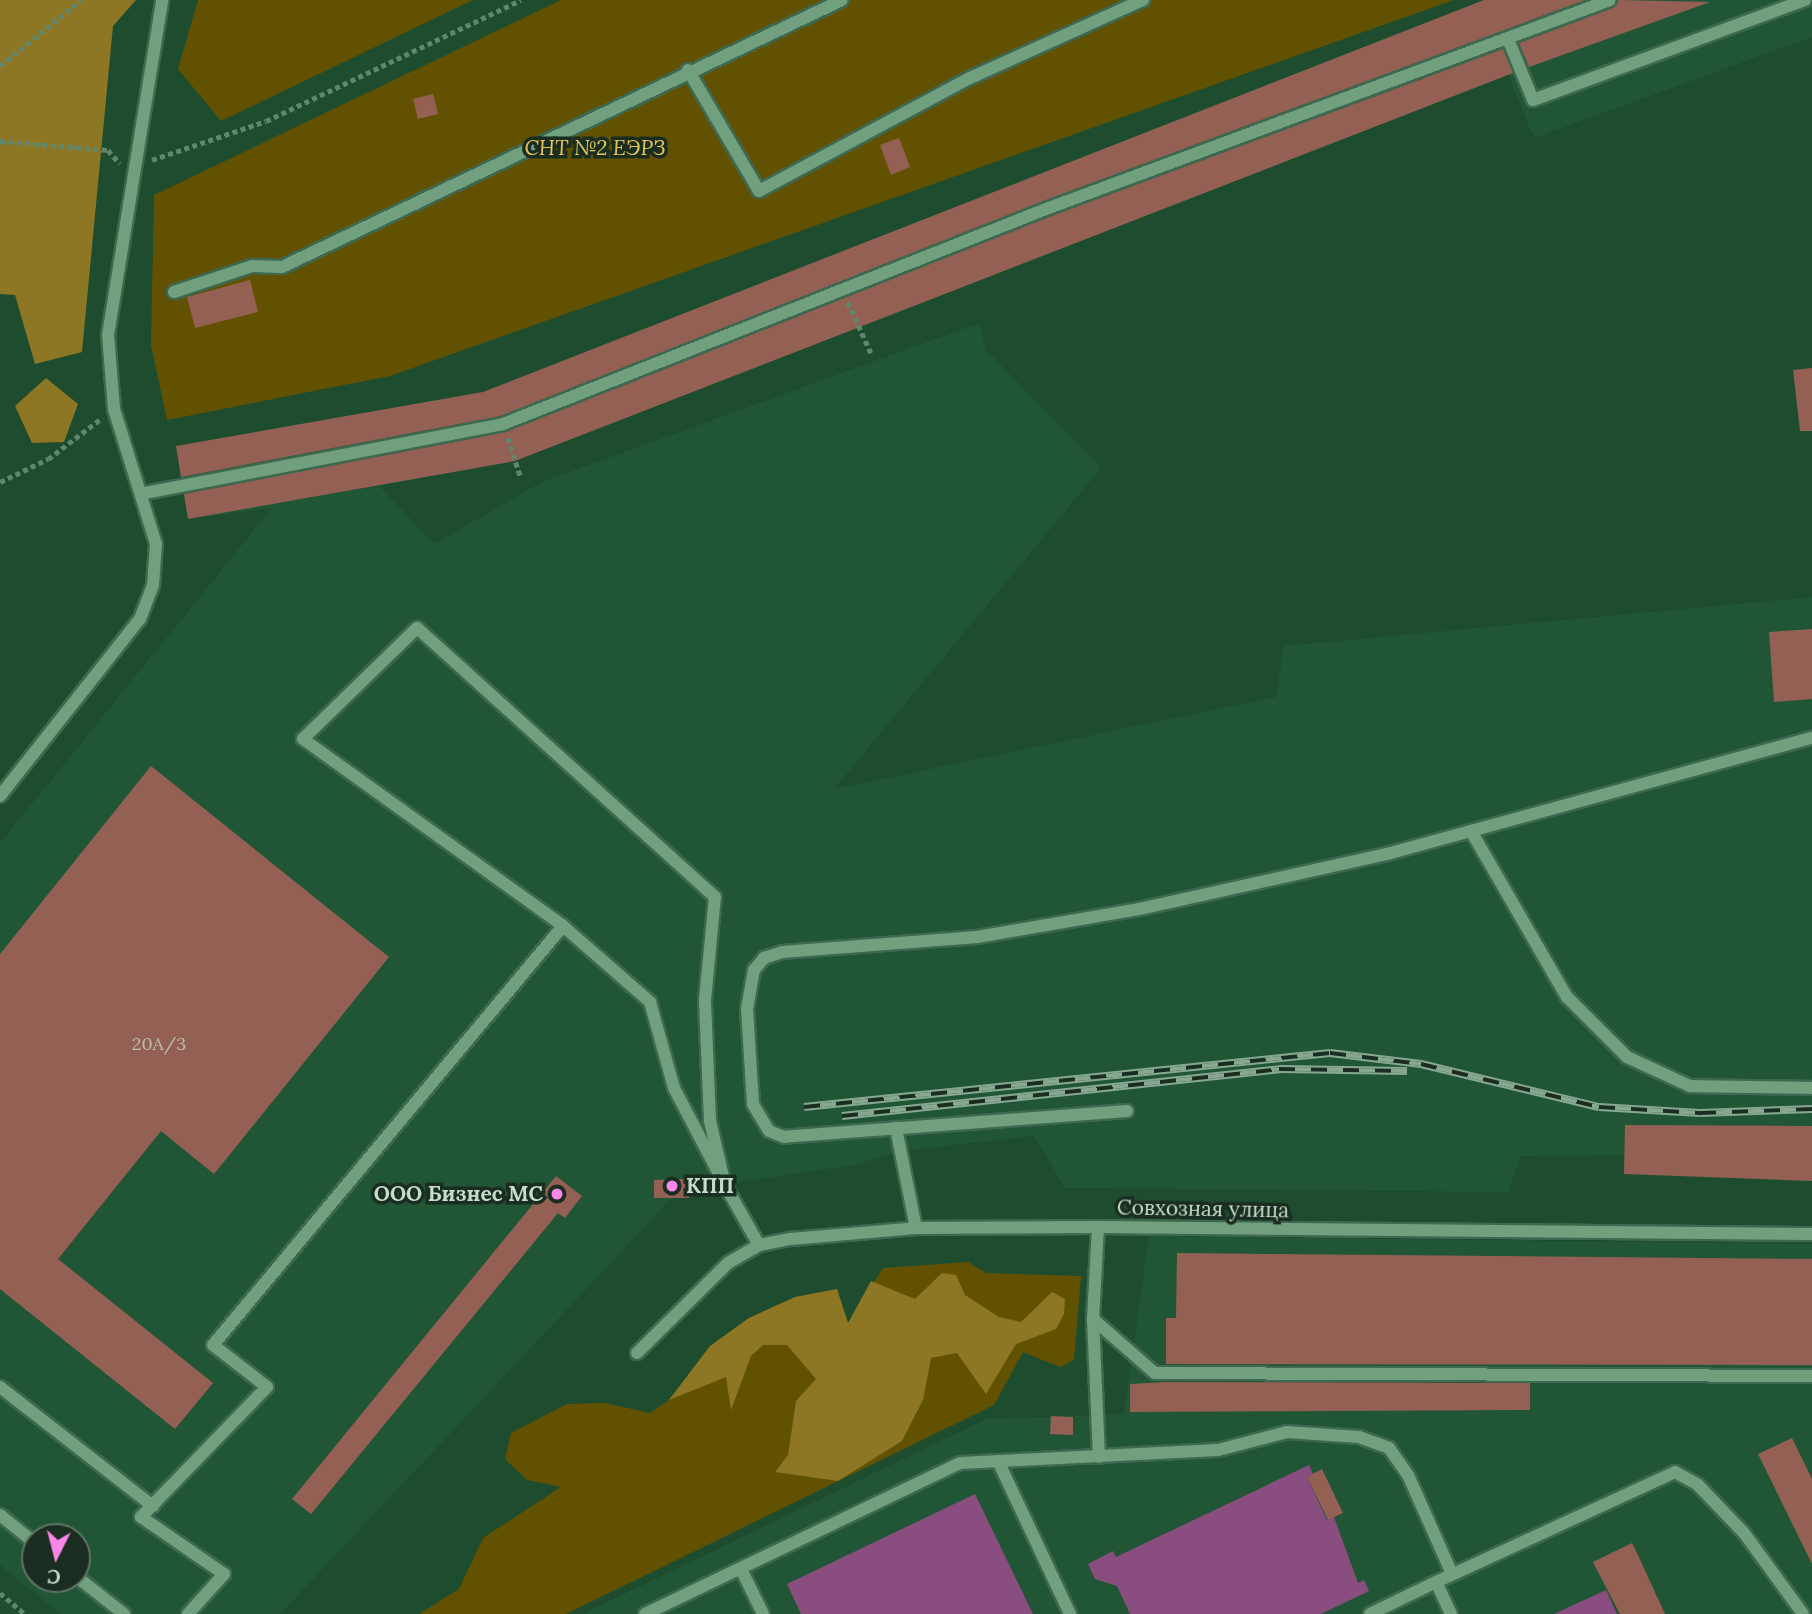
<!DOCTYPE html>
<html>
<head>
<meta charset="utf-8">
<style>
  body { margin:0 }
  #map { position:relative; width:1812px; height:1614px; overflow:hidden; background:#1e4c2f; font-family:Lora,serif }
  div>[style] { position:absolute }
  .built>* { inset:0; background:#205635 }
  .green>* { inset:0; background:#635102 }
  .forest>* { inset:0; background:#8d7725 }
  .water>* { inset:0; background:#894e7f }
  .building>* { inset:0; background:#946054 }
  .path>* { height:4.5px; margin-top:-2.25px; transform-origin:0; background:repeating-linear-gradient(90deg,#61866e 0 5px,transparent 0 8.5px) }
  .roads { filter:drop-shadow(2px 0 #3f6850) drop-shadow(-2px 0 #3f6850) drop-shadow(0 2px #3f6850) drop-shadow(0 -2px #3f6850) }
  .minor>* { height:12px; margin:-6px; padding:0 6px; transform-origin:6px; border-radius:6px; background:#71a07f }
  .rail>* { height:8px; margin-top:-4px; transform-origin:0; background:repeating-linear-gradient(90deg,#1a2d20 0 16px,#87a791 0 32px); box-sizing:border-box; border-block:2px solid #87a791 }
  .dots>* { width:19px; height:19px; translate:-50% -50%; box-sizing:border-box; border:4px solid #1a2d20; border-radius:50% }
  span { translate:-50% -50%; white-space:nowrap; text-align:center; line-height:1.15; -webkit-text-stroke:7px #1a2d20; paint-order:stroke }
  .number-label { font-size:18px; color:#b9beae }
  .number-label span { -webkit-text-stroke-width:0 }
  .park-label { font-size:21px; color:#e4c558; font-style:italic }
  .poi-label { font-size:21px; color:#c5decc; font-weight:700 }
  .left { translate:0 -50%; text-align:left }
  .right { translate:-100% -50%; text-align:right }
  .street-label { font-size:21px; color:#c5decc }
  .north { position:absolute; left:21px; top:1523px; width:70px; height:70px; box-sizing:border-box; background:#1a2d20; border:2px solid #5e7465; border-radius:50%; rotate:186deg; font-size:19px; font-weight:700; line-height:28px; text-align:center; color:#c5decc }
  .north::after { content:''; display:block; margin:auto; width:24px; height:32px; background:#fa87e7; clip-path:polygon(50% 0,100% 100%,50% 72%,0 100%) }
</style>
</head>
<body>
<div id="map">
  <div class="built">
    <div style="clip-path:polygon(evenodd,1484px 0,1812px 0,1812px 37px,1534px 138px,1508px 75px,505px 463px,379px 486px,434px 544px,542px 482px,979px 323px,986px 350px,1101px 468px,834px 789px,1276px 697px,1284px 646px,1812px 597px,1812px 1181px,1624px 1174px,1624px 1155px,1521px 1156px,1508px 1192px,1065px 1188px,1034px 1136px,900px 1151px,854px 1165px,739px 1182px,671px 1199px,280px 1614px,60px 1614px,0 1565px,0 843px,272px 508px,188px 519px,176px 446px,483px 392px,1484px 0,35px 1537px,77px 1537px,77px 1579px,35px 1579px,35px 1537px)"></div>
    <div style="clip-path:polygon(1149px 1236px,1812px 1244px,1812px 1614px,583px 1614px,986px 1419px,1124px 1414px)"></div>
  </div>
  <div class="green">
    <div style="clip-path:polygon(198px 0,473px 0,221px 121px,178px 69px)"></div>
    <div style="clip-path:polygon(561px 0,1454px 0,390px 376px,167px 420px,151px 345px,154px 195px)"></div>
    <div style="clip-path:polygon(968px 1262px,986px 1273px,1081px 1276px,1074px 1360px,1060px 1367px,1023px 1352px,994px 1405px,566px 1614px,419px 1614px,459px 1589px,483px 1538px,561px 1487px,527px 1480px,505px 1459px,511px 1433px,567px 1404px,605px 1403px,650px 1413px,669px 1400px,710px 1346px,749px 1318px,795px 1297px,837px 1289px,848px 1323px,883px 1268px)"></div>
  </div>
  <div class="forest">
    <div style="clip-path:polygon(0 0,136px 0,113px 26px,82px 352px,35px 364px,15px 295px,0 294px)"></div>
    <div style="clip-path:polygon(46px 378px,78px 404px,64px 442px,32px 443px,15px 406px)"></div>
    <div style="clip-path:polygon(942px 1273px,956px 1275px,965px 1295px,999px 1317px,1021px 1322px,1052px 1292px,1065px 1299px,1064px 1314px,1056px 1329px,1016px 1344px,986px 1394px,957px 1353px,931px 1358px,923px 1400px,902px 1441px,838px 1481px,775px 1472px,788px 1455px,796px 1401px,816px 1379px,787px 1345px,763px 1345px,751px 1356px,731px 1410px,726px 1377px,669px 1400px,710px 1346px,749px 1318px,795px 1297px,837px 1289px,848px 1323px,871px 1281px,915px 1299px)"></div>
  </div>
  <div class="water">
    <div style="clip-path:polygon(1309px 1465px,1313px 1474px,1307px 1477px,1317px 1499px,1327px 1520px,1334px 1517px,1358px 1583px,1364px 1580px,1369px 1591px,1321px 1614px,1130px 1614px,1117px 1586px,1095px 1579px,1088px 1564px,1113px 1551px,1116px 1557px)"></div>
    <div style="clip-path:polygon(975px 1494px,1033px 1614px,801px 1614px,787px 1584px)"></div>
    <div style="clip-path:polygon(1606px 1590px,1617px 1614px,1554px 1614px)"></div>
  </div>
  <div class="building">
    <div style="clip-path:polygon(1484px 0,1585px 0,1043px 201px,501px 416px,181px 477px,176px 446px,483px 392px)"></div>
    <div style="clip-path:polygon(1619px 0,1710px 2px,1529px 67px,1519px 43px,1613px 8px)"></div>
    <div style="clip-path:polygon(1503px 49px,1513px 73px,515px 461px,188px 519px,184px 494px,506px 432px,1049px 217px)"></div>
    <div style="clip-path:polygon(433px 94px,438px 114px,418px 119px,413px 99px)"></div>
    <div style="clip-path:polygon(899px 138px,910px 167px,891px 175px,880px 145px)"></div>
    <div style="clip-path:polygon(250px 280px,258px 312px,195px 328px,187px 297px)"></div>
    <div style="clip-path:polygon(1812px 368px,1812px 431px,1800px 431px,1793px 370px)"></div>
    <div style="clip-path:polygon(1812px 629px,1812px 699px,1774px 702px,1769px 632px)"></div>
    <div style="clip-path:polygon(151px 766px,389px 957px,214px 1174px,161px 1131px,58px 1259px,213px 1383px,175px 1429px,0 1289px,0 954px)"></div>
    <div style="clip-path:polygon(1625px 1125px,1812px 1126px,1812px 1181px,1624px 1174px)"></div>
    <div style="clip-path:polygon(556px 1176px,582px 1196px,565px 1218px,558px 1213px,311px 1514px,292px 1499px)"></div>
    <div style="clip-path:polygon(689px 1179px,689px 1198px,654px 1198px,654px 1180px)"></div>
    <div style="clip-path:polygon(1177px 1253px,1812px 1259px,1812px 1365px,1166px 1364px,1166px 1318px,1176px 1318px)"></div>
    <div style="clip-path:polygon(1166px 1382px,1530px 1383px,1530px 1410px,1130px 1412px,1130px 1384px)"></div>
    <div style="clip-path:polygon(1051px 1416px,1073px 1417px,1073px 1435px,1050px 1434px)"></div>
    <div style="clip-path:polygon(1792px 1438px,1812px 1479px,1812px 1564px,1758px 1454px)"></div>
    <div style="clip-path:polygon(1322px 1469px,1343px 1513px,1328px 1520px,1307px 1477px)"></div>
    <div style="clip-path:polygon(1632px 1543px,1637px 1553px,1665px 1614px,1620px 1614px,1598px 1572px,1593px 1562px)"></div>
  </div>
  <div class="path">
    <div style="left:0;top:66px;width:104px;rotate:-39.2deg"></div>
    <div style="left:0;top:141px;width:108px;rotate:4.8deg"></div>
    <div style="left:108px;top:150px;width:18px;rotate:49deg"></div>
    <div style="left:152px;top:160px;width:120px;rotate:-18.9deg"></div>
    <div style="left:266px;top:121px;width:282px;rotate:-25.4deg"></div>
    <div style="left:848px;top:302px;width:56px;rotate:65.7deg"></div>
    <div style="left:508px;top:438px;width:40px;rotate:72deg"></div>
    <div style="left:0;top:482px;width:53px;rotate:-25.6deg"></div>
    <div style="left:48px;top:459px;width:68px;rotate:-37.2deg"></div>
    <div style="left:0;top:1593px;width:33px;rotate:40deg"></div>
  </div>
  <div class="roads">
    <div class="minor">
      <div style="left:1508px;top:39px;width:66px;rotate:67.7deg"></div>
      <div style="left:1533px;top:100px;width:290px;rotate:-20.2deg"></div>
      <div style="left:688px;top:70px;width:140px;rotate:59.6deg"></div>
      <div style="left:759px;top:191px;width:239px;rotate:-28.2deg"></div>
      <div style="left:970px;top:78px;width:190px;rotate:-24.3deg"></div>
      <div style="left:174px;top:292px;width:82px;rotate:-18.4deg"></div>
      <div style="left:252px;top:266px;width:30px;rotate:2deg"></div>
      <div style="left:282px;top:267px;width:620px;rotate:-25.49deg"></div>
      <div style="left:145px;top:493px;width:365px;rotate:-10.9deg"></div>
      <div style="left:503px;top:424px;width:584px;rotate:-21.6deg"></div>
      <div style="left:1046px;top:209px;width:601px;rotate:-20.33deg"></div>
      <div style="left:0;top:796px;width:226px;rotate:-51.7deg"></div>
      <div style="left:140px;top:619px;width:36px;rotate:-69deg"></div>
      <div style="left:153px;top:585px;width:41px;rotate:-85.8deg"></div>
      <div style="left:156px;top:544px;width:141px;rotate:-107.3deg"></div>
      <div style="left:114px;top:409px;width:74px;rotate:-94.6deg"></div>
      <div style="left:108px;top:335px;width:339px;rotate:-80.8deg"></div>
      <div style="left:1471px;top:831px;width:192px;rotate:60deg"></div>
      <div style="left:1567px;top:997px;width:85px;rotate:45deg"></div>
      <div style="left:1627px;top:1057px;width:69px;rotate:24.7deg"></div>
      <div style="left:1690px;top:1086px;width:122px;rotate:0.9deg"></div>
      <div style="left:1127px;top:1111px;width:344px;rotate:175.7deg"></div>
      <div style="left:784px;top:1137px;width:16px;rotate:-158deg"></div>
      <div style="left:769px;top:1131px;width:31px;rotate:-121deg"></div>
      <div style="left:753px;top:1104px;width:95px;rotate:-93.6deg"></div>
      <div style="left:747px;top:1009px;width:40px;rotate:-80deg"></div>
      <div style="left:754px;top:970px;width:16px;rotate:-50deg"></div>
      <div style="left:764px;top:958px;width:19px;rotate:-18deg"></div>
      <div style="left:782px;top:952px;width:196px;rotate:-4.4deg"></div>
      <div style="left:977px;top:937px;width:164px;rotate:-9.8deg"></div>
      <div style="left:1139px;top:909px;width:254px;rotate:-12.5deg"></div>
      <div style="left:1387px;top:854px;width:441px;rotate:-15.3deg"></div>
      <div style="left:896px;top:1128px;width:102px;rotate:78.7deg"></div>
      <div style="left:725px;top:1185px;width:66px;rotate:-103.2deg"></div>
      <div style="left:710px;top:1121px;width:121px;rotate:-92.4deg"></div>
      <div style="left:705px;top:1000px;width:103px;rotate:-84.5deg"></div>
      <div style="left:715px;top:897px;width:401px;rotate:-137.9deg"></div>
      <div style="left:417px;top:628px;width:159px;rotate:135.8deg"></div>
      <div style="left:303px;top:739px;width:320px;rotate:35.7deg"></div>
      <div style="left:563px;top:926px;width:116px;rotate:41.1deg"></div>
      <div style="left:650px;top:1002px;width:89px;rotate:74.4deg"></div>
      <div style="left:674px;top:1088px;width:110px;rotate:62.3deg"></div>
      <div style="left:725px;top:1185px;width:69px;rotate:60.5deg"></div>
      <div style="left:1098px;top:1227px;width:92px;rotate:93.1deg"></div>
      <div style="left:1093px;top:1319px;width:138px;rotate:87.5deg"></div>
      <div style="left:1093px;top:1319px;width:82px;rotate:41.1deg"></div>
      <div style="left:1155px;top:1373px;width:657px;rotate:0.26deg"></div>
      <div style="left:637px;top:1353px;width:128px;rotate:-44.7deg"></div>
      <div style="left:728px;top:1263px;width:36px;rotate:-30deg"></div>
      <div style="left:759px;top:1245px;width:33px;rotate:-11deg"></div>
      <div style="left:791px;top:1239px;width:125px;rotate:-5deg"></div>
      <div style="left:916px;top:1228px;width:182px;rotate:-0.3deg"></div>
      <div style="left:1098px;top:1227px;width:714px;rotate:0.56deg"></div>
      <div style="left:0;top:1387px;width:194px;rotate:37.9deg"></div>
      <div style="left:999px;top:1463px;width:167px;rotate:64.8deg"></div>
      <div style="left:0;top:1515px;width:45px;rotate:38.7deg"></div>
      <div style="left:741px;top:1569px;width:50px;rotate:63.9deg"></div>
      <div style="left:77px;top:1577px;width:60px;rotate:38.2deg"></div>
      <div style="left:188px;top:1614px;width:54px;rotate:-48deg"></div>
      <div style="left:224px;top:1574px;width:101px;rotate:-145.5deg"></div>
      <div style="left:141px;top:1517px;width:181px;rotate:-45.9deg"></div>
      <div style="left:267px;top:1387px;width:68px;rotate:-142.1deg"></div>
      <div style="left:213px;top:1345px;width:546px;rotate:-50.13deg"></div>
      <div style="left:645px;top:1614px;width:349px;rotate:-25.6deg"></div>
      <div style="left:960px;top:1463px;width:258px;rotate:-2.9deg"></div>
      <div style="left:1218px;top:1450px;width:71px;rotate:-14.6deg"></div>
      <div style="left:1287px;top:1432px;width:72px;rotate:4deg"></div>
      <div style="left:1359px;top:1437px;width:32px;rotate:20deg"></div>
      <div style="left:1389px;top:1448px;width:33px;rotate:55deg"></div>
      <div style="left:1408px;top:1475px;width:108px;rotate:66deg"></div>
      <div style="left:1370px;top:1614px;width:73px;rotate:-25.9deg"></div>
      <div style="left:1451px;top:1614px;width:35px;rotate:-115deg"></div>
      <div style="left:1436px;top:1582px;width:263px;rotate:-24.7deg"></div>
      <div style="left:1675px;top:1472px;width:26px;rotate:29deg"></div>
      <div style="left:1698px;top:1485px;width:66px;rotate:46.2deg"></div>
      <div style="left:1744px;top:1533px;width:100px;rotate:53.9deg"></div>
    </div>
  </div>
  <div class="rail">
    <div style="left:804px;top:1107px;width:529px;rotate:-5.86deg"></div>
    <div style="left:1330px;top:1053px;width:92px;rotate:6.9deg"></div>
    <div style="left:1421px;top:1064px;width:183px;rotate:13.6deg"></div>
    <div style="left:1599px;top:1107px;width:101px;rotate:3.4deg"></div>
    <div style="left:1700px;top:1113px;width:112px;rotate:-2deg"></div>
    <div style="left:842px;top:1116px;width:440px;rotate:-6.1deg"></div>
    <div style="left:1279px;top:1069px;width:128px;rotate:0.9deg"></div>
  </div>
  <div class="dots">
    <div style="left:672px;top:1186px;background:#fa87e7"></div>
    <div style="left:557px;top:1194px;background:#fa87e7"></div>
  </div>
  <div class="number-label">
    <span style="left:159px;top:1044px">20А/3</span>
  </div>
  <div class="park-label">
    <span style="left:595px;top:148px">СНТ №2 ЕЭРЗ</span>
  </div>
  <div class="poi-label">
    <span class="left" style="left:686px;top:1186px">КПП</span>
    <span class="right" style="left:543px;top:1194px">ООО Бизнес МС</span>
  </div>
  <div class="street-label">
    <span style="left:1203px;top:1209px;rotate:1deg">Совхозная улица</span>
  </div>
  <div class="north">С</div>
</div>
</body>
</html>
